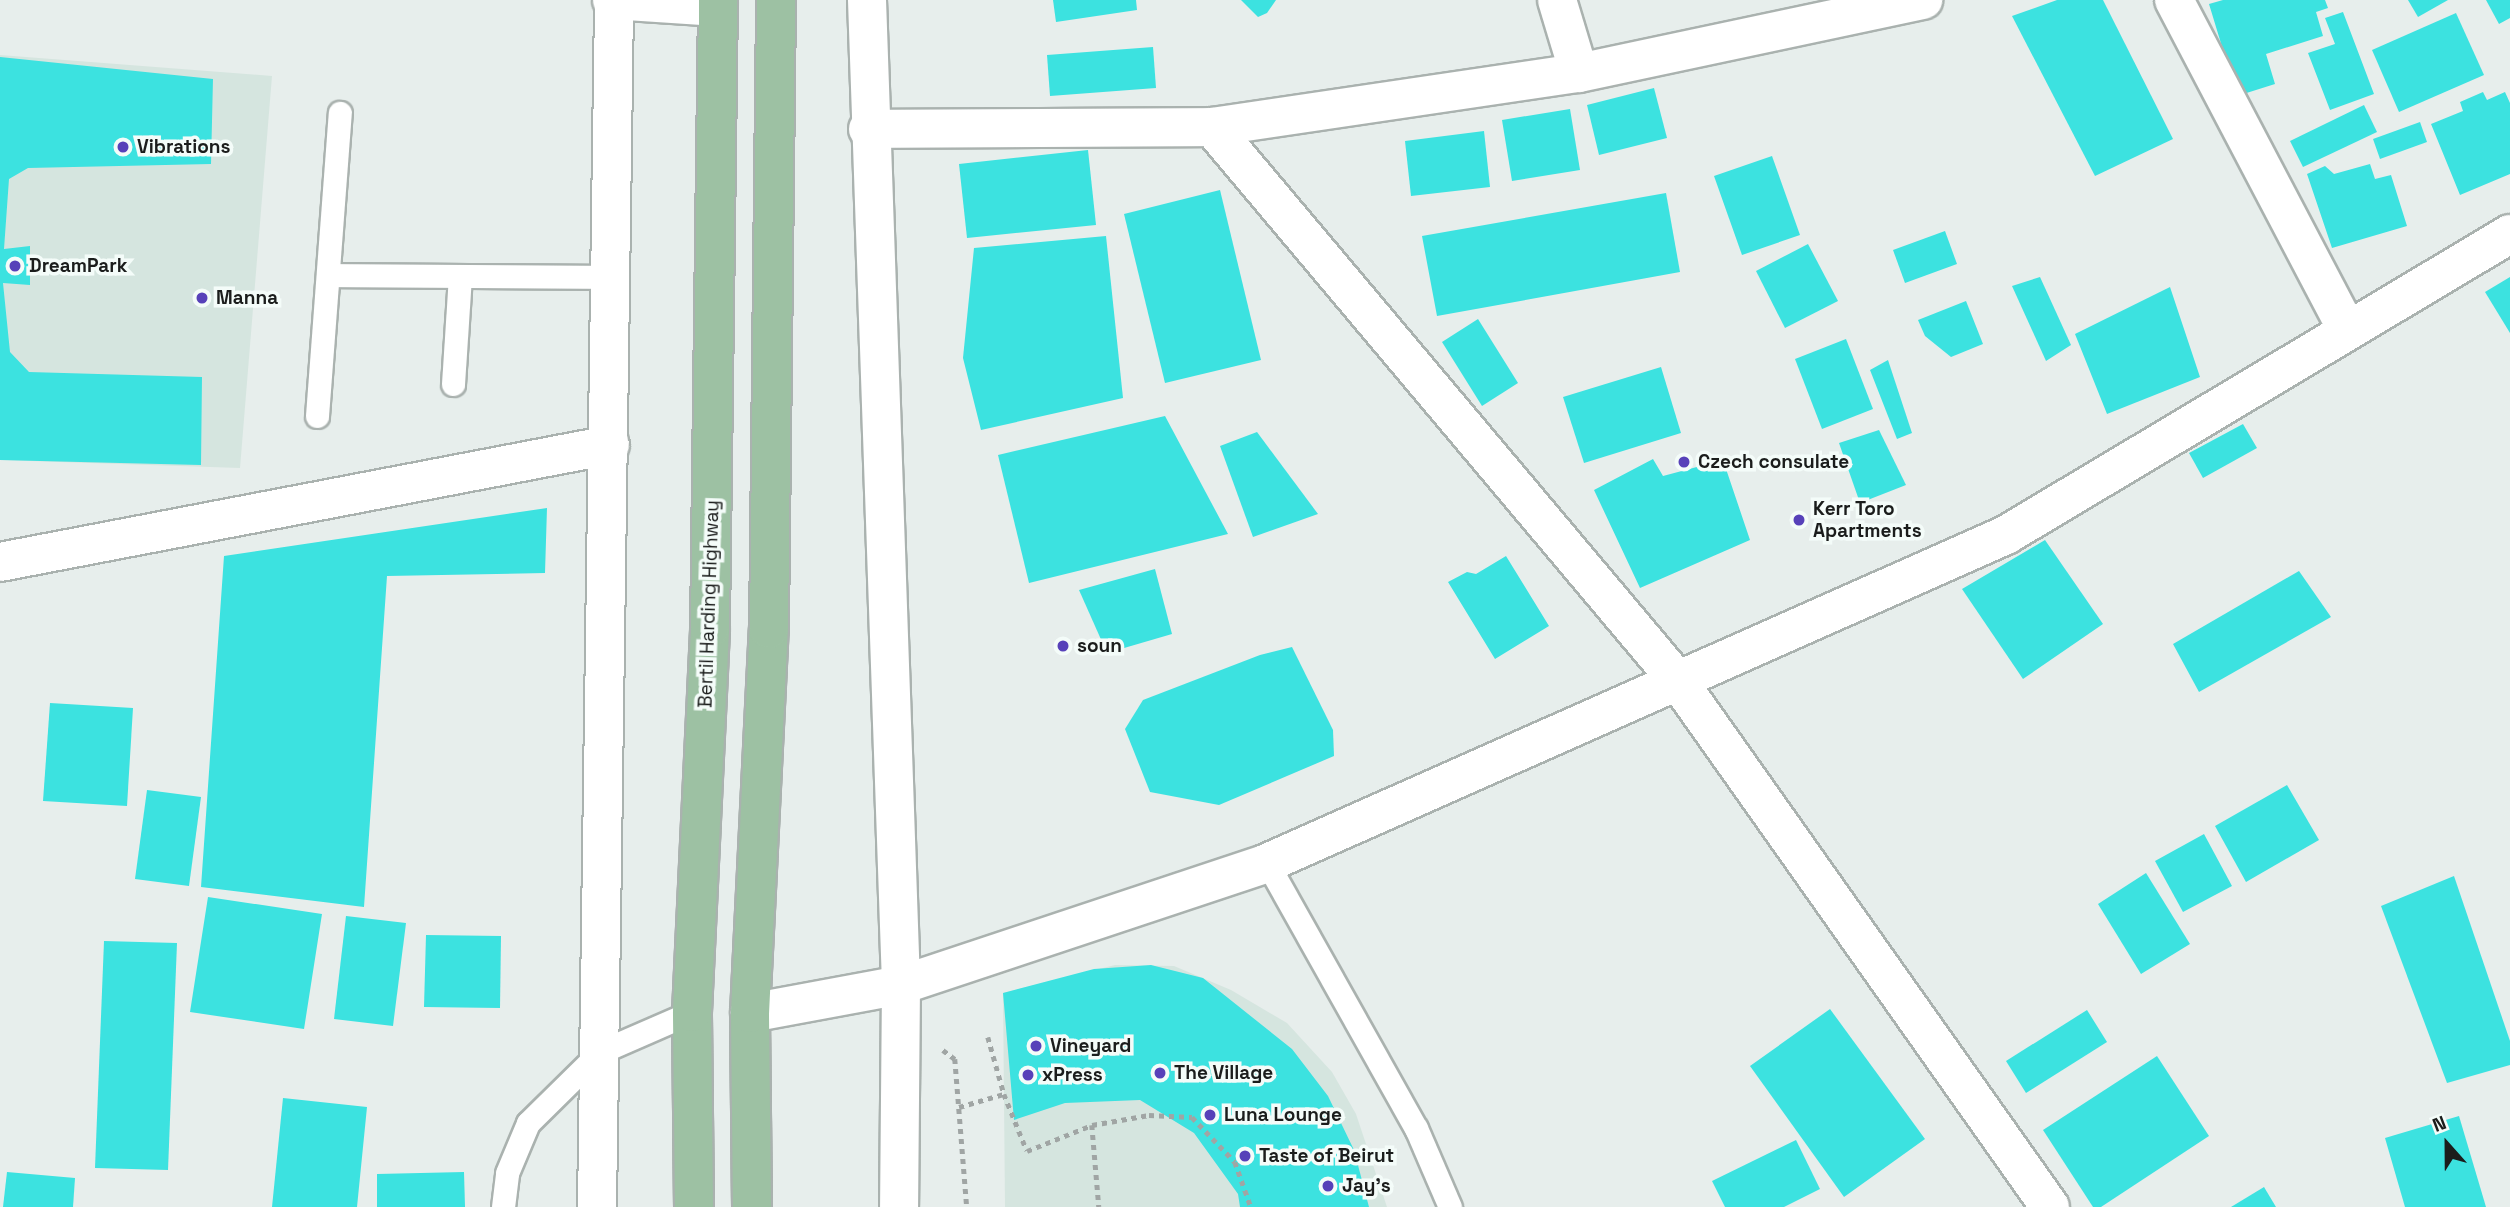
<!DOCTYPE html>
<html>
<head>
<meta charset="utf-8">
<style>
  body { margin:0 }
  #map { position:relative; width:2510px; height:1207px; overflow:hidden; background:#e7eeec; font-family:"Space Grotesk",sans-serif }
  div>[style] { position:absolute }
  .built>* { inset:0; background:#d5e5df }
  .building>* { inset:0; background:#3ce2e0 }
  .path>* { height:4.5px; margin-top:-2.25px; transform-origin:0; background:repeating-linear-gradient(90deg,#a0a5a4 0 5px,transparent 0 10px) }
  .roads { filter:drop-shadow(2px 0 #aab2af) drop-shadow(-2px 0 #aab2af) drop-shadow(0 2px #aab2af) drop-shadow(0 -2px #aab2af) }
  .service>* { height:23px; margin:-11.5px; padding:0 11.5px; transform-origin:11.5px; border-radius:11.5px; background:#fff }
  .minor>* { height:38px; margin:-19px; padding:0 19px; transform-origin:19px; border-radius:19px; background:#fff }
  .primary>* { height:38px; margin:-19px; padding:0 19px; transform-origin:19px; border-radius:19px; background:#9dc1a3 }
  .dots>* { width:19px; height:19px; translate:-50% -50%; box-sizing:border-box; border:4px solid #f4fcf9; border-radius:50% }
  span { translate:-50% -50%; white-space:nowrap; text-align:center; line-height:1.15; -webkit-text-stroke:7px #f4fcf9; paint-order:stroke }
  .poi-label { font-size:19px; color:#1b1d1c; font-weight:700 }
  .left { translate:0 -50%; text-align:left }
  .street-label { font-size:19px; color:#1b1d1c }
  .north { position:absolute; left:2412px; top:1109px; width:70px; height:70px; -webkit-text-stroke:5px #f4fcf9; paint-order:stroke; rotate:339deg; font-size:19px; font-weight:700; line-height:28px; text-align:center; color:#1b1d1c }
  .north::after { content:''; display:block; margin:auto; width:24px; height:32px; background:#1b1d1c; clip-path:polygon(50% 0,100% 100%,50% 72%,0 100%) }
</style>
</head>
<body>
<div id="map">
  <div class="built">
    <div style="clip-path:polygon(0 55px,272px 76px,240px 468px,0 460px)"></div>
    <div style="clip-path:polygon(1115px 965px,1174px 966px,1231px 990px,1287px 1023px,1332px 1072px,1356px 1114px,1387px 1207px,1005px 1207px,1003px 993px)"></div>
  </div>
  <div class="building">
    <div style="clip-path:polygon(1053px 0,1136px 0,1137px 10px,1056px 22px)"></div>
    <div style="clip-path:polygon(1241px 0,1276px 0,1267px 13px,1258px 17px)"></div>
    <div style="clip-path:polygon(2057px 0,2103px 0,2173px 139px,2095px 176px,2012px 16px)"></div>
    <div style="clip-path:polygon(2223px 0,2325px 0,2328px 8px,2316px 12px,2323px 36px,2266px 54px,2275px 84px,2237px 96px,2209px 4px)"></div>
    <div style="clip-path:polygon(2408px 0,2448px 0,2418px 17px)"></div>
    <div style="clip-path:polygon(2486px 0,2510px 0,2510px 18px,2499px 24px)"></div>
    <div style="clip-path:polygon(2343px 12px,2374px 94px,2330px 110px,2308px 53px,2335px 44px,2325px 18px)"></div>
    <div style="clip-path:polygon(2456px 13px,2484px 75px,2399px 112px,2372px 50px)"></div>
    <div style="clip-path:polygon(1153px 47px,1156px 88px,1050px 96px,1047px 55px)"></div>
    <div style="clip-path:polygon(0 57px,213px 79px,211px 164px,28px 168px,9px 179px,4px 249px,30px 246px,30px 285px,3px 283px,10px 352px,29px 372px,202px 377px,201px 465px,0 460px)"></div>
    <div style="clip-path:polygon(1654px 88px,1667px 138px,1599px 155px,1587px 105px)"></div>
    <div style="clip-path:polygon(2483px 92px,2487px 100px,2505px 92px,2510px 103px,2510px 174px,2460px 195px,2431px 124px,2463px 111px,2460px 102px)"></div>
    <div style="clip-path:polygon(2364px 105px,2377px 132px,2303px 167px,2290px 141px)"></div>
    <div style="clip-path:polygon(1570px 109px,1580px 170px,1512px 181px,1502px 120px)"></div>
    <div style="clip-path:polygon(2420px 122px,2427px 142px,2380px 159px,2373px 139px)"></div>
    <div style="clip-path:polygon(1484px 131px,1490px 187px,1411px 196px,1405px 141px)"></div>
    <div style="clip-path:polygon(1088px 150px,1096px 225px,967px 238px,959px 164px)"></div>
    <div style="clip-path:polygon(1772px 156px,1800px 235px,1742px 255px,1714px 176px)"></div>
    <div style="clip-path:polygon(2370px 164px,2375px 179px,2391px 175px,2407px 226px,2332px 248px,2307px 174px,2325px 166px,2334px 174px)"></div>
    <div style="clip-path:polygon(1220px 190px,1261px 360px,1165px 383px,1124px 214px)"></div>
    <div style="clip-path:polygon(1666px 193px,1680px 272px,1437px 316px,1422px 236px)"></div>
    <div style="clip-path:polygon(1945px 231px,1957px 264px,1905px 283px,1893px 250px)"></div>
    <div style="clip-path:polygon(1106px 236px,1123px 398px,981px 430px,963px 358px,974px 248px)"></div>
    <div style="clip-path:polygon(1808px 244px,1838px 301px,1785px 328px,1756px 271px)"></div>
    <div style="clip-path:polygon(2040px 277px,2071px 345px,2046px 361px,2012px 286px)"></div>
    <div style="clip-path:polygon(2510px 277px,2510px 333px,2485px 292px)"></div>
    <div style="clip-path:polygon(2170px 287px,2200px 377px,2107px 414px,2075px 334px)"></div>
    <div style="clip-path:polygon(1966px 301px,1983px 344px,1951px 357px,1925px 336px,1918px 320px)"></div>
    <div style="clip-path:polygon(1478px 319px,1518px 383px,1482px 406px,1442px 342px)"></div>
    <div style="clip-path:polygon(1846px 339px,1873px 409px,1822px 429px,1795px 359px)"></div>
    <div style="clip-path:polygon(1888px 360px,1912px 433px,1897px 439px,1870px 370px)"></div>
    <div style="clip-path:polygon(1661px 367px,1681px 433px,1584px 463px,1563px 397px)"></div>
    <div style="clip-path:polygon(1165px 416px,1228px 534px,1029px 583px,998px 455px)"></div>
    <div style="clip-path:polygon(2243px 424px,2257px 448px,2203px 478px,2189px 453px)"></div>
    <div style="clip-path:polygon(1879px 430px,1906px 485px,1860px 503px,1839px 443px)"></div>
    <div style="clip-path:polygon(1257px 432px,1318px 514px,1253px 537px,1220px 446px)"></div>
    <div style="clip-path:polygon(1653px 459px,1663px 476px,1723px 460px,1750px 540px,1640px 588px,1594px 490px)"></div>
    <div style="clip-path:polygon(547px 508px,545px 573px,387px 576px,364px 907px,201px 887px,224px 556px)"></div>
    <div style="clip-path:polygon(2045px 540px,2103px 624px,2023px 679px,1962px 589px)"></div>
    <div style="clip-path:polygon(1506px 556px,1549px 626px,1495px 659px,1448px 582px,1467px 572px,1476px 574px)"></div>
    <div style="clip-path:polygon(1155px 569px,1172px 634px,1107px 653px,1079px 590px)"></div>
    <div style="clip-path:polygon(2299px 571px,2331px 617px,2199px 692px,2173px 644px)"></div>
    <div style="clip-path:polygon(1292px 647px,1333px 730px,1334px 756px,1219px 805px,1150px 792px,1125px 729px,1143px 700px,1260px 655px)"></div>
    <div style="clip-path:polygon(50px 703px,133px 708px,127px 806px,43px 801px)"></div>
    <div style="clip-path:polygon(2287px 785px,2319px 840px,2246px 882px,2215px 826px)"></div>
    <div style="clip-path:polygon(147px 790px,201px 797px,189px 886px,135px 879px)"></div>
    <div style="clip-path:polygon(2204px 834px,2232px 886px,2183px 912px,2155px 861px)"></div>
    <div style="clip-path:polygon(2146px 873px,2190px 944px,2141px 974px,2098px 904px)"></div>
    <div style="clip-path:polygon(2454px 876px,2510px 1041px,2510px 1065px,2447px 1083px,2381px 906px)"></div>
    <div style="clip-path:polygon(208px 897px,322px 914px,304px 1029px,190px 1012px)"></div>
    <div style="clip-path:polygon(346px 916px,406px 923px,393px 1026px,334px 1019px)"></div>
    <div style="clip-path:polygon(426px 935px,501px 936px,500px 1008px,424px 1007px)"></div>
    <div style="clip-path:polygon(104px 941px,177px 943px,168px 1170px,95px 1168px)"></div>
    <div style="clip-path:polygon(1151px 965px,1203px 978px,1292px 1049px,1328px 1096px,1354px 1150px,1369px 1207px,1240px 1207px,1238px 1194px,1194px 1133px,1140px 1100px,1065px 1103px,1014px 1120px,1003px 993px,1094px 969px)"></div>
    <div style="clip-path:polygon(1830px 1009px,1925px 1139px,1844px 1197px,1750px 1066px)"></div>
    <div style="clip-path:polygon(2087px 1010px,2107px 1042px,2026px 1093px,2006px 1061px)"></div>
    <div style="clip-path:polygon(2157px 1056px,2209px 1136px,2101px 1207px,2093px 1207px,2043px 1130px)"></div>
    <div style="clip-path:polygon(283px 1098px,367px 1107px,357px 1207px,272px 1207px)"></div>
    <div style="clip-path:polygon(2459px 1116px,2486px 1207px,2405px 1207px,2385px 1138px)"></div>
    <div style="clip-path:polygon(1796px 1140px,1820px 1189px,1784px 1207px,1725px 1207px,1712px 1181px)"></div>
    <div style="clip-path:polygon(7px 1172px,75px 1178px,73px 1207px,3px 1207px)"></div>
    <div style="clip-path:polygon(464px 1172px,465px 1207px,377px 1207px,377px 1174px)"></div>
    <div style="clip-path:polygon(2264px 1187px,2276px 1207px,2231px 1207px)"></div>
  </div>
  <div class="path">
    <div style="left:988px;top:1037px;width:59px;rotate:74.3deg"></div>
    <div style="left:1004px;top:1094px;width:61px;rotate:68deg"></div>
    <div style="left:1027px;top:1151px;width:70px;rotate:-21.8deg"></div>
    <div style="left:1092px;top:1125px;width:82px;rotate:85.1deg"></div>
    <div style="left:943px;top:1050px;width:15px;rotate:37deg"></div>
    <div style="left:955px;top:1059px;width:148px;rotate:85.4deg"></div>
    <div style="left:959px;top:1107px;width:47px;rotate:-16.1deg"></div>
    <div style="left:1092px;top:1125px;width:58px;rotate:-10deg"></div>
    <div style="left:1149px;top:1115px;width:43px;rotate:2.7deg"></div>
    <div style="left:1192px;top:1117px;width:62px;rotate:46.3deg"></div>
    <div style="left:1235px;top:1162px;width:48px;rotate:70.4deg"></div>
  </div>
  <div class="roads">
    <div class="service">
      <div style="left:328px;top:275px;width:282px;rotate:0.4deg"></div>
      <div style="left:453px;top:384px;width:107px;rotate:-86.3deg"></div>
      <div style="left:317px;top:416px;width:304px;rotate:-85.7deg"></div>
      <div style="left:1267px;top:863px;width:304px;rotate:60.7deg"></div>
      <div style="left:1416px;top:1128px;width:86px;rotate:66.7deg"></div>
      <div style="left:503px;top:1207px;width:34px;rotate:-83deg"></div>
      <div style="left:507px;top:1173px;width:54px;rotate:-67.2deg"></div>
      <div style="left:528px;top:1123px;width:101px;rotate:-44.6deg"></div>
      <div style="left:600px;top:1052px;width:100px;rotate:-23.5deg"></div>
    </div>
    <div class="minor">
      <div style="left:612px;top:0;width:106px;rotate:3.8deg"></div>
      <div style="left:867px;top:0;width:986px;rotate:88.02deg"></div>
      <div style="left:901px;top:985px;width:222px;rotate:90.5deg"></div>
      <div style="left:1557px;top:0;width:76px;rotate:73.2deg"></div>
      <div style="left:2174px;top:0;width:370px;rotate:62.3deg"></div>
      <div style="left:1212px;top:127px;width:724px;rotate:49.93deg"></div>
      <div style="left:1678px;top:681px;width:644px;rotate:54.73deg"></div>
      <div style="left:868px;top:129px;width:344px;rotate:-0.3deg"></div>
      <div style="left:1212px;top:127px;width:371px;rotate:-8.4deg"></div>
      <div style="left:1579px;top:73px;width:352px;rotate:-12deg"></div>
      <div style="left:0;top:562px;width:621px;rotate:-10.86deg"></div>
      <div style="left:750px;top:1013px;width:154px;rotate:-10.5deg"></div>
      <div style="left:901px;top:985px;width:386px;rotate:-18.4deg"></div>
      <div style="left:1267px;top:863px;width:809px;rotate:-23.93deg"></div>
      <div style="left:2006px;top:535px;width:587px;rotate:-30.85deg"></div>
      <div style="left:597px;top:1207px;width:1207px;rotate:-89.19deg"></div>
    </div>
    <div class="primary">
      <div style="left:694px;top:1207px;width:195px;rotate:-90.6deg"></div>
      <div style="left:692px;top:1012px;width:384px;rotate:-87.3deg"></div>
      <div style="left:710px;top:628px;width:628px;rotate:-89.27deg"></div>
      <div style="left:752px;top:1207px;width:194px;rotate:-90.6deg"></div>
      <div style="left:750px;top:1013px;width:384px;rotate:-87.2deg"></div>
      <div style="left:769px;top:629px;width:629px;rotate:-89.36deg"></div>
    </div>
  </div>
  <div class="dots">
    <div style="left:123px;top:147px;background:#5741b9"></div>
    <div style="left:15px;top:266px;background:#5741b9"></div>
    <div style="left:202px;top:298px;background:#5741b9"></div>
    <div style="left:1684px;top:462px;background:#5741b9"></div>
    <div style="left:1799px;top:520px;background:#5741b9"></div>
    <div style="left:1063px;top:646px;background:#5741b9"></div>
    <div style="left:1036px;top:1046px;background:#5741b9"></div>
    <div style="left:1160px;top:1073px;background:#5741b9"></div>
    <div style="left:1028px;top:1075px;background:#5741b9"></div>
    <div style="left:1210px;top:1115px;background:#5741b9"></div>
    <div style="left:1245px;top:1156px;background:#5741b9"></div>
    <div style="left:1328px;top:1186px;background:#5741b9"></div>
  </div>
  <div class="poi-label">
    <span class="left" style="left:137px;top:147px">Vibrations</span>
    <span class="left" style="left:29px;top:266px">DreamPark</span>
    <span class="left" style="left:216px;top:298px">Manna</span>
    <span class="left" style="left:1698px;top:462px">Czech consulate</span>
    <span class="left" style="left:1813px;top:520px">Kerr Toro<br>Apartments</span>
    <span class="left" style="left:1077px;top:646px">soun</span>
    <span class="left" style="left:1050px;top:1046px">Vineyard</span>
    <span class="left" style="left:1174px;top:1073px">The Village</span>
    <span class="left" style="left:1042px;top:1075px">xPress</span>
    <span class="left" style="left:1224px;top:1115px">Luna Lounge</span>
    <span class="left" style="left:1259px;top:1156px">Taste of Beirut</span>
    <span class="left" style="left:1342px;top:1186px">Jay’s</span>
  </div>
  <div class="street-label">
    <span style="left:709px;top:604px;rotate:-88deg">Bertil Harding Highway</span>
  </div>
  <div class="north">N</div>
</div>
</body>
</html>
